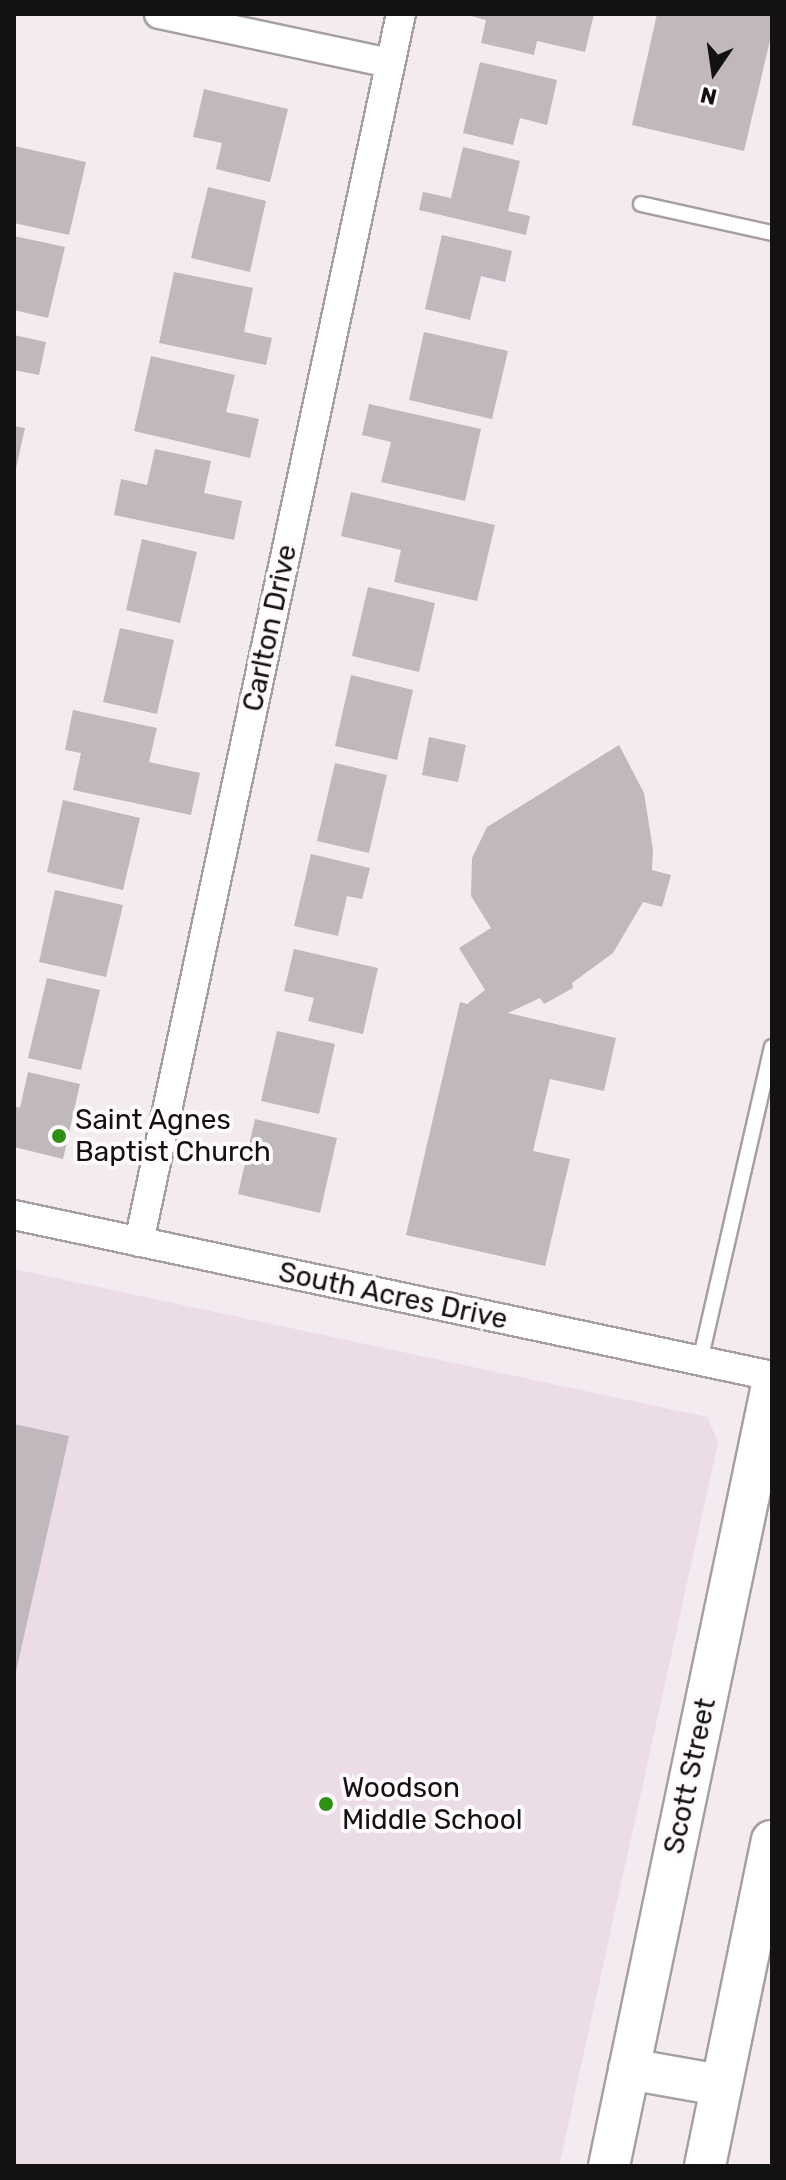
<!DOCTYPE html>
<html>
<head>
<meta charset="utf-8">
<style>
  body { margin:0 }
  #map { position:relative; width:786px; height:2180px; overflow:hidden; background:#f3ebf0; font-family:Rubik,sans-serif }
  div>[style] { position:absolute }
  .built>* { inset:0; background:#ebdce6 }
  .building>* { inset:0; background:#c0b8bd }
  .roads { filter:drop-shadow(2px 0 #a59ea3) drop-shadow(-2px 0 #a59ea3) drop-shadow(0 2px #a59ea3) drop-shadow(0 -2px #a59ea3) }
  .lane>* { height:14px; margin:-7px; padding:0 7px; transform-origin:7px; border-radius:7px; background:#fff }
  .street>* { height:28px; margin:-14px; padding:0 14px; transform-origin:14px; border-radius:14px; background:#fff }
  .secondary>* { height:40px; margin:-20px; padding:0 20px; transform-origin:20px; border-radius:20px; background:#fff }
  .dots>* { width:22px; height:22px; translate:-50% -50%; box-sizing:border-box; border:4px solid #fefafd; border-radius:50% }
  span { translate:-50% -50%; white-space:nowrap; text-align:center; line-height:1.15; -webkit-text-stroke:8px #fefafd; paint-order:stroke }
  .street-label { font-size:28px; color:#131112 }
  .poi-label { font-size:28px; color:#131112 }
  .left { translate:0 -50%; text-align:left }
  .frame { position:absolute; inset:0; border:16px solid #131112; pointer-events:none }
  .north { position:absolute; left:674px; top:32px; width:80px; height:80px; -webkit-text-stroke:6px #fefafd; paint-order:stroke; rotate:193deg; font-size:22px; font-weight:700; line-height:32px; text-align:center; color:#131112 }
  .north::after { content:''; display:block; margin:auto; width:28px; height:36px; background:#131112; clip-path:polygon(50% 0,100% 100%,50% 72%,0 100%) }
</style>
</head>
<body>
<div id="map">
  <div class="built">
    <div style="clip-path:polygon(14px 1269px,707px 1417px,718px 1442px,559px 2166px,14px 2166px)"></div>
  </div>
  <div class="building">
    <div style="clip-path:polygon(464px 14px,594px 14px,585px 52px,537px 41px,534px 55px,481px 43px,486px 20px)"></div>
    <div style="clip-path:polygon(657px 14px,772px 14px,772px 32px,744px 151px,632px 125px)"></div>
    <div style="clip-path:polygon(480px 62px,557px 80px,547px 125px,520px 118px,513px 145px,463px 133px)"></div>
    <div style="clip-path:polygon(204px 89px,288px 109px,270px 182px,216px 169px,222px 143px,193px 137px)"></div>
    <div style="clip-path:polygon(14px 146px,86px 162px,69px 235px,14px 223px)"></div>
    <div style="clip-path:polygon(463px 147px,520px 161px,508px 211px,530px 216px,526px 235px,419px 210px,423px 192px,451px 198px)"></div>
    <div style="clip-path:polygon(208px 187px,266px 201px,250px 272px,191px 258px)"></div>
    <div style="clip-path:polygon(442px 235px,512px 251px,505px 282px,481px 276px,470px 320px,425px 309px)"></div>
    <div style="clip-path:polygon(14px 236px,65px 247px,48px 318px,14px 310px)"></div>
    <div style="clip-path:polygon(174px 272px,253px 288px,244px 332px,272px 338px,266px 365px,159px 343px)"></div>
    <div style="clip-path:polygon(424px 332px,508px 351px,492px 419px,409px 400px)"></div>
    <div style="clip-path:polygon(14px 335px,46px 342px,39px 375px,14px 370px)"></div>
    <div style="clip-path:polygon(151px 356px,235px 375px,226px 412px,259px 419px,250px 458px,134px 431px)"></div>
    <div style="clip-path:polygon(369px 404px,481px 429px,465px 501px,381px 482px,391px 442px,362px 435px)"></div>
    <div style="clip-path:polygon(14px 426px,25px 428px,15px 473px,14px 472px)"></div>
    <div style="clip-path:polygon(155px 449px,211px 461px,204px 493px,242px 501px,234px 540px,114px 515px,121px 479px,147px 485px)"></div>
    <div style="clip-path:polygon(351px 492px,495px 525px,477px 601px,394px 582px,401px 550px,341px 536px)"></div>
    <div style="clip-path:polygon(142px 539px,197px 552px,180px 623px,126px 610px)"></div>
    <div style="clip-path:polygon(368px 587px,435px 603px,419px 672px,352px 656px)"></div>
    <div style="clip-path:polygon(120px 628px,174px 640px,157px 714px,103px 702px)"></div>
    <div style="clip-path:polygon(351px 675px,413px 690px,397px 760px,335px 746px)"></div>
    <div style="clip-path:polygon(73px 710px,157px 728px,149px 762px,200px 773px,191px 815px,73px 790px,81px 753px,65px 750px)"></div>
    <div style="clip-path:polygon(429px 737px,466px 745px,458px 782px,422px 775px)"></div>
    <div style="clip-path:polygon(619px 745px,644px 793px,653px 850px,652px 870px,671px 875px,662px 907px,643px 902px,613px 953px,572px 983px,573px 988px,544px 1004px,540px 998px,508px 1013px,616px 1038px,604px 1091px,550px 1079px,533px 1151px,570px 1159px,545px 1266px,406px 1235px,460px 1002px,467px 1004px,485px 990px,459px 948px,491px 928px,471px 896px,472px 858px,487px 827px)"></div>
    <div style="clip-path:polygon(335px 763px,387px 775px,369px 853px,317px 841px)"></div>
    <div style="clip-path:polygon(63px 800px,140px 818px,123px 890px,47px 872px)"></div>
    <div style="clip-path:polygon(311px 854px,370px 868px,362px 899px,347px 896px,338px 936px,294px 926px)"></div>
    <div style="clip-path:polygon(55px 890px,123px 905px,106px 977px,39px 962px)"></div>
    <div style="clip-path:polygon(294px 949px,378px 968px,363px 1034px,308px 1021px,314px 998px,284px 991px)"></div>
    <div style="clip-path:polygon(47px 978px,100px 990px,81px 1070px,28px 1058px)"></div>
    <div style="clip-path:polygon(277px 1031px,335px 1044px,319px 1114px,261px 1101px)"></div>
    <div style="clip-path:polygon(28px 1072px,80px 1084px,63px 1159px,14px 1147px,14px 1106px,20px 1108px)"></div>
    <div style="clip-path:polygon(255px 1119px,337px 1138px,320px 1213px,238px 1194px)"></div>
    <div style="clip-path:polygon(14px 1424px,69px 1436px,15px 1676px,14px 1676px)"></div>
  </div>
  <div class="roads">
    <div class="lane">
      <div style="left:641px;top:204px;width:134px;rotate:12.5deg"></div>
      <div style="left:700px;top:1361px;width:322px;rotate:-77.1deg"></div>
    </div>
    <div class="street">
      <div style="left:159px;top:14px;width:236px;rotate:12deg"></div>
      <div style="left:14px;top:1215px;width:775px;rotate:11.99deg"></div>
      <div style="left:139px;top:1242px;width:1256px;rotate:-77.96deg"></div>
    </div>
    <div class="secondary">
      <div style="left:629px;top:2069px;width:92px;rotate:10deg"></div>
      <div style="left:609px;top:2166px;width:798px;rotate:-78.21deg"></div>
      <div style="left:705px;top:2166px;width:332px;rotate:-78.4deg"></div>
    </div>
  </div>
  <div class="dots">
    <div style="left:59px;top:1136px;background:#2d9214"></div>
    <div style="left:326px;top:1804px;background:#2d9214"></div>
  </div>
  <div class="street-label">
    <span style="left:270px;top:628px;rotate:-78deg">Carlton Drive</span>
    <span style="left:393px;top:1296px;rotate:12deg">South Acres Drive</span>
    <span style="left:690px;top:1776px;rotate:-78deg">Scott Street</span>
  </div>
  <div class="poi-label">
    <span class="left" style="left:75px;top:1136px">Saint Agnes<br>Baptist Church</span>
    <span class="left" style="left:342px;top:1804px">Woodson<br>Middle School</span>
  </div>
  <div class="frame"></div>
  <div class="north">N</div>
</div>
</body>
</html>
